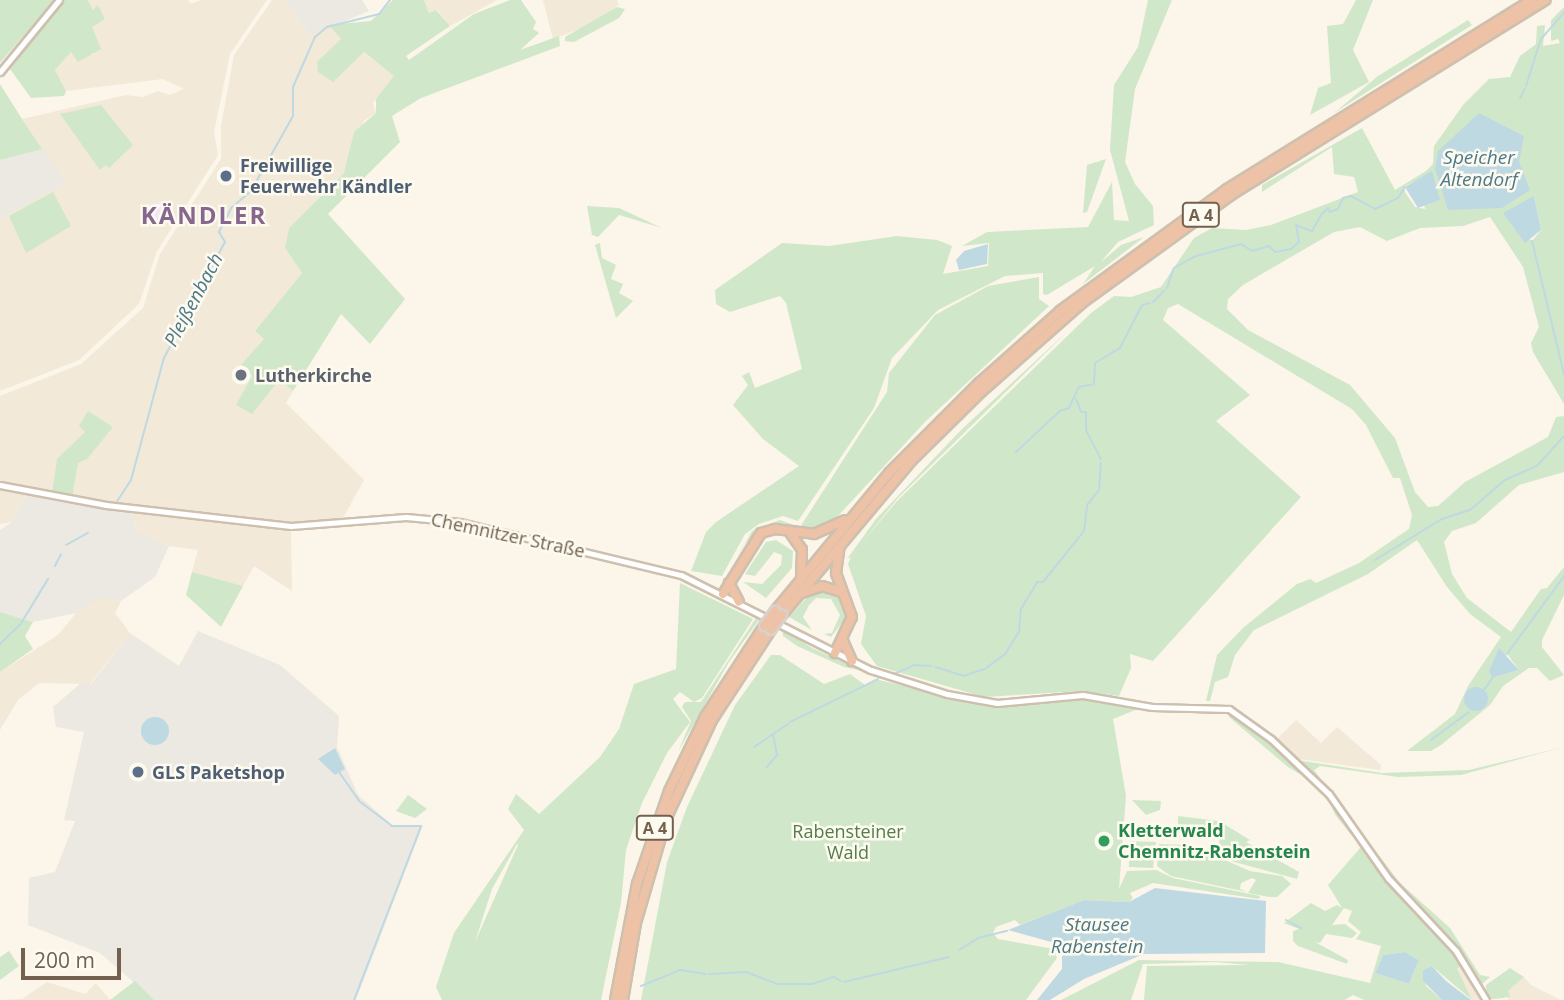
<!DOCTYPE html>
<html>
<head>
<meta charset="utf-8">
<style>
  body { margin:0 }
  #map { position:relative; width:1564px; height:1000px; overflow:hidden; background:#fbf6e9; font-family:"Open Sans",sans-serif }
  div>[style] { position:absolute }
  .residential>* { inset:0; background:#f2e9d8 }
  .industrial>* { inset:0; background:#ece8e2 }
  .education>* { inset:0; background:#f3e6f7 }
  .round { border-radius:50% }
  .green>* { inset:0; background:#d1e7c9 }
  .water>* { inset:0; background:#bfd9e3 }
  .stream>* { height:2px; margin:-1px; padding:0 1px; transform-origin:1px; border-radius:1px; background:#bfd9e3 }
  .roads { filter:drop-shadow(2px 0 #cec0ae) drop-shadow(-2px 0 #cec0ae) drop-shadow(0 2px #cec0ae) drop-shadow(0 -2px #cec0ae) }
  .secondary>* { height:5px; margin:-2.5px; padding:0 2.5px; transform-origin:2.5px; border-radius:2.5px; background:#fff }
  .motorway>* { height:8px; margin:-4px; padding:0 4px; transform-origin:4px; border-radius:4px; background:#eec2a6 }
  .bridges { filter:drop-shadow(2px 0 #d8d2ce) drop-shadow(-2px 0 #d8d2ce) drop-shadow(0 2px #d8d2ce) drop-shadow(0 -2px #d8d2ce) }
  .motorway-bridge>* { height:8px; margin:-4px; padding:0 4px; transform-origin:4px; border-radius:4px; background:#eec2a6 }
  .dots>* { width:19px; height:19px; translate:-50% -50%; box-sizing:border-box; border:4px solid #fdfaef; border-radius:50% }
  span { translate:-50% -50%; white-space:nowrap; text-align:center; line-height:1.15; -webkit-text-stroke:5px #fdfaef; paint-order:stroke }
  .shield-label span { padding:2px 5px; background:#fdfaef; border:2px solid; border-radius:5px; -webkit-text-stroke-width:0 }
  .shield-label { font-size:16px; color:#73604f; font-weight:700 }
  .service-label { font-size:18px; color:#4e5e75; font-weight:700 }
  .left { translate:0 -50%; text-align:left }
  .worship-label { font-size:18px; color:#5b616d; font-weight:700 }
  .street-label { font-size:18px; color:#73604f }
  .leisure-label { font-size:18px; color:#27864d; font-weight:700 }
  .park-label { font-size:18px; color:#547d4b }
  .water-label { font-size:19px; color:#4e798a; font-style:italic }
  .district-label { font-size:24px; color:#86678e; font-weight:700; letter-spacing:2px }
  .scale { position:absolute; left:21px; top:948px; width:100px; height:32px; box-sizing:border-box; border:4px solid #73604f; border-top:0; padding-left:9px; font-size:21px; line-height:24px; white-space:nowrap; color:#73604f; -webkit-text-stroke:5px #fdfaef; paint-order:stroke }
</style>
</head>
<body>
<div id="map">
  <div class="residential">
    <div style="clip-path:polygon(88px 0,188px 0,191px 4px,201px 0,267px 0,230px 54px,214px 132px,218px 155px,157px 251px,139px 304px,79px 360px,0 391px,0 219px,65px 183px,22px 119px,126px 95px,143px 97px,158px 91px,170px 95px,184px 89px,163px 79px,66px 91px,55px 70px,71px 52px,94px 55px,92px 26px,105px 19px,98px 6px,93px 10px)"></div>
    <div style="clip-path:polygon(272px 0,283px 0,311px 35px,329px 25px,341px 38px,333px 81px,363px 52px,395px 76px,373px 103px,376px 113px,364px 121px,344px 173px,289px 228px,285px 248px,302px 273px,255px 331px,264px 339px,242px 365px,252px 376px,237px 404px,252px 413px,280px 379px,293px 391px,286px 403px,364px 480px,344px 516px,341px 521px,291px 524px,106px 503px,0 483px,0 396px,81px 364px,143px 308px,160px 254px,221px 159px,221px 126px,234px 55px)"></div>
    <div style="clip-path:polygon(424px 0,497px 0,450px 26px,437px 10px,429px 13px)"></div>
    <div style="clip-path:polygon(543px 0,617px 0,619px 5px,583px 28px,553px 39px)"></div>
    <div style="clip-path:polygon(0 488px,28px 493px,12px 522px,0 524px)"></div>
    <div style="clip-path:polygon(133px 510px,291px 529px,292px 591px,254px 566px,243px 586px,192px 572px,198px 550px,169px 546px,135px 530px)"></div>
    <div style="clip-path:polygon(103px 596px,121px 601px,115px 613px,130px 633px,90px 684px,39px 683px,18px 700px,0 730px,0 672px,58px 635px,76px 613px)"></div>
    <div style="clip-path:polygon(1296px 720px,1321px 743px,1337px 727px,1381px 765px,1380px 770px,1292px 758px,1274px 742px)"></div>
    <div style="clip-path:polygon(1463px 964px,1484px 1000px,1472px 1000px,1455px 972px)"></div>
    <div style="clip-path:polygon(1524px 977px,1531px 985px,1561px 1000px,1508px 1000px,1508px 991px)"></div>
    <div style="clip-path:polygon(47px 982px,85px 994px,96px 983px,110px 1000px,1px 1000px,22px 999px)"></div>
  </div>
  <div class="industrial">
    <div style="clip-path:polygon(283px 0,362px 0,369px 11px,311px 35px)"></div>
    <div style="clip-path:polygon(43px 148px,66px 183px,0 219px,0 160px)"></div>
    <div style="clip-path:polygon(28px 493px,133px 510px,135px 530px,169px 546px,155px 577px,121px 601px,103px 597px,76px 613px,33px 622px,0 612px,0 530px,12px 522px)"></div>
    <div style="clip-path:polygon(198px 631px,280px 665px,339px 716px,337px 747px,358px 795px,392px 825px,423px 825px,356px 1000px,154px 1000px,100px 953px,28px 925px,29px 878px,55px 872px,75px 821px,64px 820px,84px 732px,56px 727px,53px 707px,81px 683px,91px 684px,130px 633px,179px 666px)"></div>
  </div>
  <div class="education">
    <div class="round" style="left:150px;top:201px;width:22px;height:22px"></div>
  </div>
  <div class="green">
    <div style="clip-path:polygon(0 0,54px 0,0 63px)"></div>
    <div style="clip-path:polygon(63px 0,88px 0,93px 10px,98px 5px,105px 19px,92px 27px,101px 49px,78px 62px,71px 52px,55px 70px,66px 91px,64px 96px,31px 98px,10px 69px)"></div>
    <div style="clip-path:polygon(393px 0,424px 0,429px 13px,436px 10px,450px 26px,406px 56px,409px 60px,474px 14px,510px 0,521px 0,536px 22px,533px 29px,539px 33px,520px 50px,559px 36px,560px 46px,421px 98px,392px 116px,400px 142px,328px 214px,405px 299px,370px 344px,341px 314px,293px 391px,280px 379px,252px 414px,236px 405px,252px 376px,241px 365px,264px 339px,255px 331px,302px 273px,285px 248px,289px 228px,344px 173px,354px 132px,376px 113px,376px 99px,394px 76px,364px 52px,333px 82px,318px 72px,317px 62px,341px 39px,329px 25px,371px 21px)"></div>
    <div style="clip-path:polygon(1148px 0,1172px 0,1135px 89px,1125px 162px,1135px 184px,1153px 206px,1154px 225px,1118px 242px,1100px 263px,1121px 245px,1144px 237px,1083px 284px,1095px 266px,1047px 295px,1043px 294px,1043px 273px,1005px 276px,938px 310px,892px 358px,874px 408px,798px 521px,783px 516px,759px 524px,745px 534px,722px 576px,691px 571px,706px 532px,716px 522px,799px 466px,763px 439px,733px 405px,748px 385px,742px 376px,749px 372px,755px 388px,802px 369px,786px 303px,780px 296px,730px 312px,716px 304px,715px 290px,782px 243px,829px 246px,897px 236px,937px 240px,952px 246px,943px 274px,988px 266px,989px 243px,962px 246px,987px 232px,1088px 227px,1112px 182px,1114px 220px,1129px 221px,1110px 150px,1114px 85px,1138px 47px)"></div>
    <div style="clip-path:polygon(1356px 0,1373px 0,1353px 50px,1369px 82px,1310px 115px,1318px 88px,1331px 83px,1327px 26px,1343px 24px)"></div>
    <div style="clip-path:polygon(617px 7px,625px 9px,619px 18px,574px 42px,565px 41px,565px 37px)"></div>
    <div style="clip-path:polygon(evenodd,1564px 7px,1564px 404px,1533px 352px,1531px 343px,1539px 327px,1523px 267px,1490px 217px,1463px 226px,1420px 228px,1387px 241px,1360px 227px,1334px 232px,1243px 285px,1228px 299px,1227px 309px,1248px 330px,1350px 385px,1395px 438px,1415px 492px,1428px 507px,1438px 506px,1465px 482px,1548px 437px,1556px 417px,1564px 416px,1564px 472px,1519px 485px,1476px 523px,1452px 531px,1444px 542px,1452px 574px,1467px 598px,1511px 632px,1541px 589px,1547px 588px,1564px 567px,1564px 595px,1542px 640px,1542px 647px,1564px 675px,1550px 681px,1537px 668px,1529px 668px,1503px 686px,1490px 705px,1441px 745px,1431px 751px,1407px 751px,1455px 714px,1468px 686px,1501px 637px,1470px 614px,1447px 587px,1417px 540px,1368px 574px,1254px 630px,1235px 655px,1228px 677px,1215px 682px,1210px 701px,1206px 701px,1217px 655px,1243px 628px,1297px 584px,1310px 579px,1316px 583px,1359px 563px,1400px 535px,1409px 529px,1412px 515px,1400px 478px,1393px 478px,1366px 425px,1352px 409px,1178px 304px,1168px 308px,1163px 320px,1250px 395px,1216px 421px,1301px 497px,1153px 661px,1130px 654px,1131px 668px,1119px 696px,1082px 691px,984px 697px,877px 666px,861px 644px,866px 616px,848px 564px,851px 557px,847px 559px,876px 519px,962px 429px,1068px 331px,898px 498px,860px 545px,897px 501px,1091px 313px,1114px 296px,1131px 297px,1161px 287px,1194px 238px,1212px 228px,1246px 230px,1271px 225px,1358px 192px,1354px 177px,1334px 174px,1332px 147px,1262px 192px,1262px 185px,1362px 128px,1395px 190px,1426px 171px,1433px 164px,1434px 146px,1463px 105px,1489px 79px,1510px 77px,1520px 56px,1536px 44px,1537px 26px,1545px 25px,1543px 46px,1560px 43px,1558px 39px,1551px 41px,1551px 20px,1564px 7px,1420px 179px,1425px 209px,1415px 207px,1405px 192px,1405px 186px,1420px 179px,1564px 7px,1534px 196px,1541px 230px,1532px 241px,1513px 227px,1534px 196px,1564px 7px,1507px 654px,1519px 670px,1492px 678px,1507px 654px)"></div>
    <div style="clip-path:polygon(1468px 20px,1472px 25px,1334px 113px,1378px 76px)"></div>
    <div style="clip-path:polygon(0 84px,22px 119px,42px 149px,0 160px)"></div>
    <div style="clip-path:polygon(101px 105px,133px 145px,109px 168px,106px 165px,100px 170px,60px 114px)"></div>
    <div style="clip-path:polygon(1106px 159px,1087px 212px,1083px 213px,1087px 165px)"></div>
    <div style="clip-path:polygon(53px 192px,71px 226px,26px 253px,9px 216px)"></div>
    <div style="clip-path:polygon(587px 206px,619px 208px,662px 228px,619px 215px,598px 237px,592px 235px)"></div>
    <div style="clip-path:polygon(600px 243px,602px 258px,616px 265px,611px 279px,623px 284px,619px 293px,633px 301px,616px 318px,595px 245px)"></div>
    <div style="clip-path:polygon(1039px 277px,1039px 299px,1049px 306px,925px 422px,837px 517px,806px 531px,764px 528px,746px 543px,734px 563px,752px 531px,780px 520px,800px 527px,887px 392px,889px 373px,935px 315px,988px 286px)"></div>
    <div style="clip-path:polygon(88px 411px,113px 427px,87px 459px,78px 463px,72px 498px,52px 495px,57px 459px,85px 432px,79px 426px)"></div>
    <div style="clip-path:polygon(776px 540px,793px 551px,792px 568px,766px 598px,743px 582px,762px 584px,781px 565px,782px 555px,774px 552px,755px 576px,745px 574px,766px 542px)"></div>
    <div style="clip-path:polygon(192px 572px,243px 586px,221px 627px,186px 595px)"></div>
    <div style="clip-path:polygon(evenodd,680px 583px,753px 619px,702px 698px,694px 702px,680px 692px,673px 699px,690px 722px,667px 753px,642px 803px,626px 850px,621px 903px,601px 1000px,442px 1000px,436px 987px,454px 933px,524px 830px,508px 809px,516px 794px,539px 814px,600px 757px,619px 729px,634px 684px,676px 669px,680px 583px,517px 844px,518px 845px,475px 942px,492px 889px,517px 844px)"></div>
    <div style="clip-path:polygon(819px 590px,840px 596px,845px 606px,845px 619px,831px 637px,824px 634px,832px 633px,840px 615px,831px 599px,816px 598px,809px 605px,803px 617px,812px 630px,789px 617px,810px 594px)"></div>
    <div style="clip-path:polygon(0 612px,33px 622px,25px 636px,33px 649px,0 672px)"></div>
    <div style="clip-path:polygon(756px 618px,759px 620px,729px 662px,678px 752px,691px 721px,682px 707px,685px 702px,701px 702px)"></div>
    <div style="clip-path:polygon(782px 629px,812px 648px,863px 671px,844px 667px,797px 646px,783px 636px)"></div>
    <div style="clip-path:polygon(771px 655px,780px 655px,824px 684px,850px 674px,865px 685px,875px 679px,985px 705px,1007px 707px,1083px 699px,1140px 708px,1113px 719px,1126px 796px,1119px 889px,1127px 871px,1156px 870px,1173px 878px,1260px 896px,1259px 899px,1153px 883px,1130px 893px,1133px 898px,1129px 902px,1084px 900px,1020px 925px,1015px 920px,996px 927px,993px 933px,998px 939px,1054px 949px,1057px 958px,1026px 1000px,641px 1000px,667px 862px,687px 807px,735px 705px)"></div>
    <div style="clip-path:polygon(evenodd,1230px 711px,1290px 759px,1382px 773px,1469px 770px,1564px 747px,1461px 775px,1398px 777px,1320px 766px,1314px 770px,1399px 882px,1450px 928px,1480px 975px,1490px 977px,1482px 984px,1466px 962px,1457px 969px,1472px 1000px,1432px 966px,1423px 970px,1426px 986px,1442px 1000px,1364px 1000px,1353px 995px,1345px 1000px,1144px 1000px,1147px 966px,1250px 965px,1215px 962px,1143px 964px,1131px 1000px,1061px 1000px,1139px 960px,1278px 962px,1370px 983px,1381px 946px,1356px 939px,1361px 932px,1348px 921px,1352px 911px,1344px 908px,1332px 925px,1345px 924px,1357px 933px,1352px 938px,1326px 934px,1320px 943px,1315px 942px,1348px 960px,1347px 964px,1298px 946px,1293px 941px,1293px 931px,1299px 929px,1284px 923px,1311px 903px,1325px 911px,1337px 905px,1342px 908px,1328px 885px,1361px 847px,1336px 816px,1328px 800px,1333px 796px,1317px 779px,1311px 781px,1288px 767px,1229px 717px,1230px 711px,1405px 952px,1419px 960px,1409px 984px,1375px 973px,1383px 955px,1405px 952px)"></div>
    <div style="clip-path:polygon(408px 795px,427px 809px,415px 818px,396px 811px)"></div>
    <div style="clip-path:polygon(1132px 800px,1161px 801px,1160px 810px,1146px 815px)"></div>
    <div style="clip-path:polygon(1178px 816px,1219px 821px,1250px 840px,1246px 842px,1299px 872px,1297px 879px,1231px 861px,1233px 851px,1219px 844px,1220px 836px,1202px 829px,1200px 835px,1178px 833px)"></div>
    <div style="clip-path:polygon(1129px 841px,1156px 842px,1153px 868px,1129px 867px)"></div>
    <div style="clip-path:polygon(1159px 844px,1190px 845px,1250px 871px,1282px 876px,1291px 884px,1277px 897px,1269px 897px,1248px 893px,1256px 880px,1252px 878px,1241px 883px,1240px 889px,1247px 892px,1171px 876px,1157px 866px)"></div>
    <div style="clip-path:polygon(9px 951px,19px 966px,0 980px,0 957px)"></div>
    <div style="clip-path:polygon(1510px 968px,1524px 977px,1508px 991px,1510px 997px,1487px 1000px,1486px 985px)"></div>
    <div style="clip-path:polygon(135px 981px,154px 1000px,110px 1000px)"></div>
  </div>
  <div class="water">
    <div style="clip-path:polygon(1479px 113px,1524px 136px,1519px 162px,1530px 190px,1502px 208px,1448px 210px,1435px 169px,1438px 151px)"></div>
    <div style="clip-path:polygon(1432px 171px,1440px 200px,1418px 208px,1405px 187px)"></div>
    <div style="clip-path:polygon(1534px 196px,1541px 230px,1525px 243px,1503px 213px)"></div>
    <div style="clip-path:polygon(988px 244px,987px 264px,959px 270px,956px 260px,964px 251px)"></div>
    <div style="clip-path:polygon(1499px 648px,1519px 670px,1492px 678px,1489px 671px)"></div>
    <div class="round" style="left:1464px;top:687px;width:24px;height:24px"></div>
    <div class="round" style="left:141px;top:717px;width:28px;height:28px"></div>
    <div style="clip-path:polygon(335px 748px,345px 769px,335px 775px,318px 759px)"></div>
    <div style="clip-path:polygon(1155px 888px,1266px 901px,1265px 953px,1144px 954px,1084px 979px,1050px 1000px,1037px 1000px,1062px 969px,1062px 945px,1008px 930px,1084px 900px,1129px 902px)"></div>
    <div style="clip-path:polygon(1405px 952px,1419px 960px,1409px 984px,1375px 973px,1383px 955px)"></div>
    <div style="clip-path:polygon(1432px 966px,1446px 981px,1471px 1000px,1442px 1000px,1423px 981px,1423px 970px)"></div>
  </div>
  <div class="stream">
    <div style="left:1526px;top:86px;width:49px;rotate:-72.3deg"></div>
    <div style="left:1541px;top:39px;width:35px;rotate:-49deg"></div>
    <div style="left:1520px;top:98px;width:10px;rotate:-61deg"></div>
    <div style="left:1532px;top:241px;width:137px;rotate:76.5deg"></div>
    <div style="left:1167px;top:288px;width:21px;rotate:-71deg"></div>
    <div style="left:1174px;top:268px;width:25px;rotate:-29deg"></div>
    <div style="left:1196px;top:256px;width:47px;rotate:-14.9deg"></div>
    <div style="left:1241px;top:244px;width:13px;rotate:32deg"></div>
    <div style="left:1252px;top:251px;width:18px;rotate:-16deg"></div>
    <div style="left:1269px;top:246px;width:8px;rotate:45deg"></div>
    <div style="left:1275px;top:252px;width:16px;rotate:-11deg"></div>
    <div style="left:1291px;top:249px;width:11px;rotate:-41deg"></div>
    <div style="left:1299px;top:242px;width:17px;rotate:-100deg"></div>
    <div style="left:1296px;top:225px;width:17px;rotate:21deg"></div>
    <div style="left:1312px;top:231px;width:20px;rotate:-60deg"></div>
    <div style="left:1322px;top:214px;width:8px;rotate:-45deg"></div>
    <div style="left:1328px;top:208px;width:4px;rotate:63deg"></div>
    <div style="left:1330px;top:212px;width:9px;rotate:-21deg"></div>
    <div style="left:1338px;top:209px;width:12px;rotate:-66deg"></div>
    <div style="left:1343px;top:198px;width:8px;rotate:-14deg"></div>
    <div style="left:1351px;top:196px;width:27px;rotate:28deg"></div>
    <div style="left:1375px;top:209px;width:25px;rotate:-26deg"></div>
    <div style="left:1398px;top:198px;width:13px;rotate:-58deg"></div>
    <div style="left:1153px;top:302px;width:16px;rotate:-45deg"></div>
    <div style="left:1076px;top:399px;width:14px;rotate:69deg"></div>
    <div style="left:1081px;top:412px;width:5px"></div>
    <div style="left:1086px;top:412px;width:18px;rotate:90deg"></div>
    <div style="left:1086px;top:430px;width:33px;rotate:63deg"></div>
    <div style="left:1016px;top:452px;width:60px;rotate:-43deg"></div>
    <div style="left:1060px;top:411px;width:9px;rotate:-18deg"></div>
    <div style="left:1069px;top:408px;width:23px;rotate:-65deg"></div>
    <div style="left:1079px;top:387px;width:15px;rotate:-11deg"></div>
    <div style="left:1094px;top:384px;width:21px;rotate:-87deg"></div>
    <div style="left:1095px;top:363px;width:29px;rotate:-31deg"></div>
    <div style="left:1120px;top:348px;width:48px;rotate:-62.9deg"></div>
    <div style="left:1142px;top:305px;width:8px;rotate:-14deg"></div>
    <div style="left:116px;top:503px;width:27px;rotate:-57deg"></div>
    <div style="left:131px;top:480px;width:126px;rotate:-74.9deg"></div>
    <div style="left:164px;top:358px;width:131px;rotate:-62.3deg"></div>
    <div style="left:225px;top:242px;width:12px;rotate:-121deg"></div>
    <div style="left:219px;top:232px;width:27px;rotate:-63deg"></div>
    <div style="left:231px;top:208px;width:26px;rotate:-40deg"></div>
    <div style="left:251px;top:191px;width:86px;rotate:-60.8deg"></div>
    <div style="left:293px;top:116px;width:29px;rotate:-90deg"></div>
    <div style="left:293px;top:87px;width:55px;rotate:-66.3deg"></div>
    <div style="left:315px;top:37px;width:16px;rotate:-40deg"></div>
    <div style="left:327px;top:27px;width:54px;rotate:-14deg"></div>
    <div style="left:379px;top:14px;width:18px;rotate:-52deg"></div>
    <div style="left:66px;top:545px;width:25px;rotate:-29deg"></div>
    <div style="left:1375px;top:560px;width:79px;rotate:-31.5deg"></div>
    <div style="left:1442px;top:519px;width:29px;rotate:-18deg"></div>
    <div style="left:1470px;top:510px;width:46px;rotate:-40.6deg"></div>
    <div style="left:1505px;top:480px;width:36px;rotate:-24deg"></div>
    <div style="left:1538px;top:465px;width:39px;rotate:-48deg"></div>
    <div style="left:55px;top:566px;width:13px;rotate:-63deg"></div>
    <div style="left:0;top:644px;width:28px;rotate:-44deg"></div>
    <div style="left:20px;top:625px;width:54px;rotate:-58.7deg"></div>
    <div style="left:1507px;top:654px;width:97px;rotate:-53.8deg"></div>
    <div style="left:936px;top:667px;width:28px;rotate:18deg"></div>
    <div style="left:963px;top:676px;width:23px;rotate:-18deg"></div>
    <div style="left:985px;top:669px;width:26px;rotate:-37deg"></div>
    <div style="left:1006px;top:653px;width:26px;rotate:-59deg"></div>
    <div style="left:1019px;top:631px;width:22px;rotate:-85deg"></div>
    <div style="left:1021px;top:609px;width:31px;rotate:-59deg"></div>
    <div style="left:1037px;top:582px;width:6px"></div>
    <div style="left:1043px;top:582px;width:65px;rotate:-51.2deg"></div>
    <div style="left:1084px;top:531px;width:26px;rotate:-83deg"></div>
    <div style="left:1087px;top:505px;width:19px;rotate:-51deg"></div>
    <div style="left:1099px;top:490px;width:27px;rotate:-86deg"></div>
    <div style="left:894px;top:674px;width:22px;rotate:-24deg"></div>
    <div style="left:914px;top:665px;width:17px;rotate:3deg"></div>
    <div style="left:1484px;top:690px;width:16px;rotate:-55deg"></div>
    <div style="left:790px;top:722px;width:98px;rotate:-26deg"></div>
    <div style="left:1431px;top:740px;width:47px;rotate:-36.4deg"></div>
    <div style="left:754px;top:747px;width:41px;rotate:-34.1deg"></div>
    <div style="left:767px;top:767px;width:16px;rotate:-50deg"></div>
    <div style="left:777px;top:755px;width:21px;rotate:-101deg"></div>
    <div style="left:339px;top:772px;width:35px;rotate:55deg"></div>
    <div style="left:359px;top:801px;width:40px;rotate:37deg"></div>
    <div style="left:1286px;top:920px;width:18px;rotate:29deg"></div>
    <div style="left:959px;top:950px;width:22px;rotate:-32deg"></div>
    <div style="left:978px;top:938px;width:30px;rotate:-14deg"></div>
    <div style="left:709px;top:974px;width:37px;rotate:-3deg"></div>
    <div style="left:746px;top:972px;width:33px;rotate:21deg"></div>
    <div style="left:777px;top:984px;width:35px"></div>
    <div style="left:812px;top:984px;width:23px;rotate:-18deg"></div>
    <div style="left:834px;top:977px;width:8px;rotate:30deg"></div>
    <div style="left:844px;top:982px;width:108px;rotate:-13.4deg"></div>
    <div style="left:641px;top:986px;width:42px;rotate:-22.3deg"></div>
    <div style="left:680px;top:970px;width:26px;rotate:9deg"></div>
    <div style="left:354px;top:1000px;width:186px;rotate:-68.9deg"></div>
    <div style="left:421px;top:826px;width:30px;rotate:180deg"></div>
  </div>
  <div class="roads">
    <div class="secondary">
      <div style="left:0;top:72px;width:93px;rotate:-50.7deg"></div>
      <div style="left:0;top:485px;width:108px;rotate:10.7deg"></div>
      <div style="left:106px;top:505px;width:186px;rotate:6.5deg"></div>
      <div style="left:291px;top:526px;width:115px;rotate:-4.5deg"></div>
      <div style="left:406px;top:517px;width:54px;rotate:5.3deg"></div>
      <div style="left:460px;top:522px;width:227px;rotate:13.5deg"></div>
      <div style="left:681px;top:575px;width:212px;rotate:26.6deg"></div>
      <div style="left:871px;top:670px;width:80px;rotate:17.5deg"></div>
      <div style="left:947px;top:694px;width:51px;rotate:10.2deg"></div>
      <div style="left:997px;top:703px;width:86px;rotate:-5.3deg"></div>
      <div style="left:1083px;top:695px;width:70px;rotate:9.9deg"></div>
      <div style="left:1152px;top:707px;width:77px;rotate:1.5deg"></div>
      <div style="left:1229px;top:709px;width:52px;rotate:35.5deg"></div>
      <div style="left:1271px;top:739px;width:80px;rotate:43.5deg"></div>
      <div style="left:1329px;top:794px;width:103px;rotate:54.9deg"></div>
      <div style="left:1388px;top:878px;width:100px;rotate:47deg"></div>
      <div style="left:1456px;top:951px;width:57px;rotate:58.5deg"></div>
    </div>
    <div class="motorway">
      <div style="left:791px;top:534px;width:19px;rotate:55deg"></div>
      <div style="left:802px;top:550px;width:26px;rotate:92deg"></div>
      <div style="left:729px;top:583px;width:21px;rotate:62deg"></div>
      <div style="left:802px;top:593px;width:21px;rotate:-19deg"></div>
      <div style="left:822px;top:586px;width:21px;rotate:17deg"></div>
      <div style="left:723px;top:594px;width:72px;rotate:-58.1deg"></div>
      <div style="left:761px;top:533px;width:15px;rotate:-16deg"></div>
      <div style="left:775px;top:529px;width:39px;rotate:7deg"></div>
      <div style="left:814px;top:534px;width:34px;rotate:-24deg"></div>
      <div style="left:775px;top:611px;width:180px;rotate:-50.4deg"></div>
      <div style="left:890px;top:472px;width:126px;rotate:-45deg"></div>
      <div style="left:979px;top:383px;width:108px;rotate:-41.6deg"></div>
      <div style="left:1060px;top:311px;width:207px;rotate:-36.1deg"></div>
      <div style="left:1227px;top:189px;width:359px;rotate:-31.8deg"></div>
      <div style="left:782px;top:615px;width:202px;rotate:-50deg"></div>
      <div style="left:912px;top:460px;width:98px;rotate:-44.6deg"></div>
      <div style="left:982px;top:391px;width:133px;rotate:-41.3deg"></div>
      <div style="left:1082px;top:303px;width:184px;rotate:-35.9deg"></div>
      <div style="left:1231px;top:195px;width:370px;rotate:-31.8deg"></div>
      <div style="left:843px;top:641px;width:22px;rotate:66deg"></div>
      <div style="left:835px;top:653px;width:40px;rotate:-65deg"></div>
      <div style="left:852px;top:617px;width:47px;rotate:-110deg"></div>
      <div style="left:836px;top:573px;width:27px;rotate:-82deg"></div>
      <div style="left:615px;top:1000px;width:118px;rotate:-79.3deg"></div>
      <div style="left:637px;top:884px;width:98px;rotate:-71deg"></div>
      <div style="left:669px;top:791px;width:82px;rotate:-64.1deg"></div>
      <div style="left:705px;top:717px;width:108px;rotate:-57deg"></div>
      <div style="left:623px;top:1000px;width:78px;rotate:-80.4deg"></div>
      <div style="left:636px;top:923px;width:110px;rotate:-73.7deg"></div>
      <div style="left:667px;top:817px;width:107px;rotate:-65.1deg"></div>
      <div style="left:712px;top:720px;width:108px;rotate:-56.8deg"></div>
    </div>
  </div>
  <div class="bridges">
    <div class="motorway-bridge">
      <div style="left:764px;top:626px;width:19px;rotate:-54deg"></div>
      <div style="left:771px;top:630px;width:19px;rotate:-54deg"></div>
    </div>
  </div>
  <div class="dots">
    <div style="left:226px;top:176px;background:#5c6f8a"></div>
    <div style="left:241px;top:375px;background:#6b7280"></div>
    <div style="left:138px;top:772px;background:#5c6f8a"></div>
    <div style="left:1104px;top:841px;background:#2e9e5b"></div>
  </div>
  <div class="shield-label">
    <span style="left:1201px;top:215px">A 4</span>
    <span style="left:655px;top:828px">A 4</span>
  </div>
  <div class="service-label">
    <span class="left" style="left:240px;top:176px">Freiwillige<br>Feuerwehr Kändler</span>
    <span class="left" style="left:152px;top:772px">GLS Paketshop</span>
  </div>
  <div class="worship-label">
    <span class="left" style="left:255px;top:375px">Lutherkirche</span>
  </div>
  <div class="street-label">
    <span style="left:508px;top:535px;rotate:12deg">Chemnitzer Straße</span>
  </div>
  <div class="leisure-label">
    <span class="left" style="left:1118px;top:841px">Kletterwald<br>Chemnitz-Rabenstein</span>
  </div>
  <div class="park-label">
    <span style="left:848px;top:842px">Rabensteiner<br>Wald</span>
  </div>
  <div class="water-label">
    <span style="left:1479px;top:169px">Speicher<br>Altendorf</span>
    <span style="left:194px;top:300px;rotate:-62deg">Pleißenbach</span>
    <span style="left:1097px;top:936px">Stausee<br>Rabenstein</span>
  </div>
  <div class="district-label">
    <span style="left:204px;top:215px">KÄNDLER</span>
  </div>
  <div class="scale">200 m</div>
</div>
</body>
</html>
